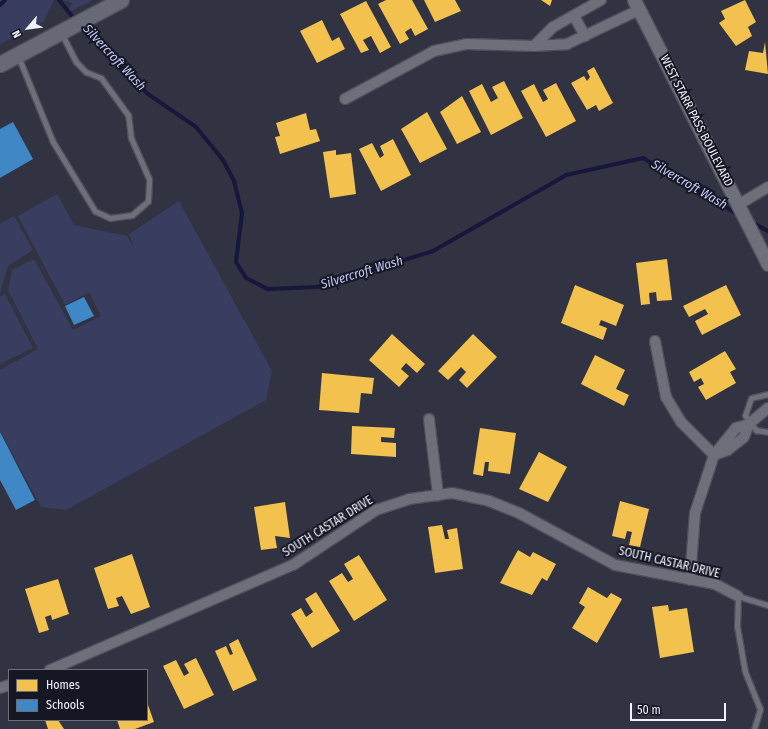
<!DOCTYPE html>
<html>
<head>
<meta charset="utf-8">
<style>
  body { margin:0 }
  #map { position:relative; width:768px; height:729px; overflow:hidden; background:#313342; font-family:"Fira Sans Condensed",sans-serif }
  div>[style] { position:absolute }
  .green>* { inset:0; background:#393d60 }
  .homes>* { inset:0; background:#f2c14e }
  .schools>* { inset:0; background:#3f88c5 }
  .stream>* { height:4px; margin:-2px; padding:0 2px; transform-origin:2px; border-radius:2px; background:#16173a }
  .roads { filter:drop-shadow(1px 0 #4d4f5a) drop-shadow(-1px 0 #4d4f5a) drop-shadow(0 1px #4d4f5a) drop-shadow(0 -1px #4d4f5a) }
  .service>* { height:5px; margin:-2.5px; padding:0 2.5px; transform-origin:2.5px; border-radius:2.5px; background:#6d6f7b }
  .minor>* { height:10px; margin:-5px; padding:0 5px; transform-origin:5px; border-radius:5px; background:#6d6f7b }
  .tertiary>* { height:13px; margin:-6.5px; padding:0 6.5px; transform-origin:6.5px; border-radius:6.5px; background:#6d6f7b }
  .secondary>* { height:15px; margin:-7.5px; padding:0 7.5px; transform-origin:7.5px; border-radius:7.5px; background:#676977 }
  span { translate:-50% -50%; white-space:nowrap; text-align:center; line-height:1.15; -webkit-text-stroke:4px #161724; paint-order:stroke }
  .street-label { font-size:12px; color:#eff1fc }
  .water-label { font-size:13px; color:#c2c9f4; font-style:italic }
  .legend { position:absolute; left:8px; top:669px; width:140px; height:52px; box-sizing:border-box; background:#161724; border:1px solid #6d6e7a; margin:0; padding:5px 7px; list-style:none; font-size:12px; color:#eff1fc }
  .legend li { display:flex; align-items:center; gap:8px; height:20px }
  .legend b { width:20px; border:1px solid #6d6e7a }
  .north { position:absolute; left:8px; top:8px; width:40px; height:40px; -webkit-text-stroke:3px #161724; paint-order:stroke; rotate:242deg; font-size:11px; font-weight:700; line-height:16px; text-align:center; color:#eff1fc }
  .north::after { content:''; display:block; margin:auto; width:14px; height:18px; background:#eff1fc; clip-path:polygon(50% 0,100% 100%,50% 72%,0 100%) }
  .scale { position:absolute; left:630px; top:703px; width:96px; height:18px; box-sizing:border-box; border:2px solid #eff1fc; border-top:0; padding-left:5px; font-size:12px; line-height:14px; white-space:nowrap; color:#eff1fc; -webkit-text-stroke:3px #161724; paint-order:stroke }
</style>
</head>
<body>
<div id="map">
  <div class="green">
    <div style="clip-path:polygon(0 0,54px 0,44px 21px,0 44px)"></div>
    <div style="clip-path:polygon(63px 0,93px 0,71px 11px,68px 9px,73px 3px)"></div>
    <div style="clip-path:polygon(57px 194px,74px 225px,127px 236px,134px 248px,129px 234px,179px 201px,272px 371px,266px 400px,66px 510px,41px 507px,0 431px,0 370px,38px 349px,8px 290px,12px 270px,34px 259px,73px 330px,101px 316px,89px 292px,65px 305px,18px 216px)"></div>
    <div style="clip-path:polygon(14px 216px,33px 250px,8px 266px,0 293px,0 224px)"></div>
    <div style="clip-path:polygon(5px 294px,33px 348px,0 364px,0 296px)"></div>
  </div>
  <div class="homes">
    <div style="clip-path:polygon(386px 0,412px 0,428px 29px,415px 36px,411px 28px,405px 32px,409px 39px,400px 44px,378px 4px)"></div>
    <div style="clip-path:polygon(424px 0,455px 0,461px 11px,435px 22px)"></div>
    <div style="clip-path:polygon(541px 0,552px 0,550px 6px)"></div>
    <div style="clip-path:polygon(745px 0,756px 22px,748px 27px,752px 36px,736px 46px,719px 23px,725px 19px,721px 11px)"></div>
    <div style="clip-path:polygon(366px 1px,391px 47px,380px 53px,371px 36px,363px 40px,369px 50px,361px 53px,340px 14px)"></div>
    <div style="clip-path:polygon(322px 20px,332px 41px,339px 37px,345px 49px,317px 63px,300px 31px)"></div>
    <div style="clip-path:polygon(765px 42px,768px 74px,745px 70px,749px 51px,763px 53px)"></div>
    <div style="clip-path:polygon(594px 67px,613px 103px,599px 111px,596px 105px,587px 110px,571px 83px,584px 76px,587px 81px,590px 77px,587px 71px)"></div>
    <div style="clip-path:polygon(504px 81px,523px 118px,491px 135px,469px 91px,482px 84px,491px 102px,498px 98px,492px 87px)"></div>
    <div style="clip-path:polygon(556px 83px,576px 121px,546px 137px,521px 91px,534px 84px,543px 102px,548px 99px,543px 90px)"></div>
    <div style="clip-path:polygon(462px 96px,481px 132px,457px 144px,440px 112px)"></div>
    <div style="clip-path:polygon(427px 112px,447px 149px,420px 163px,401px 129px)"></div>
    <div style="clip-path:polygon(306px 113px,310px 130px,316px 129px,320px 141px,280px 154px,275px 137px,280px 136px,276px 123px)"></div>
    <div style="clip-path:polygon(393px 139px,411px 175px,381px 191px,359px 149px,372px 143px,380px 158px,384px 155px,380px 146px)"></div>
    <div style="clip-path:polygon(336px 150px,336px 155px,351px 153px,356px 194px,330px 198px,323px 152px)"></div>
    <div style="clip-path:polygon(667px 259px,672px 300px,657px 301px,656px 292px,649px 293px,650px 304px,641px 305px,636px 263px)"></div>
    <div style="clip-path:polygon(575px 285px,624px 305px,616px 326px,601px 320px,599px 325px,607px 328px,603px 340px,561px 323px)"></div>
    <div style="clip-path:polygon(726px 285px,741px 315px,702px 335px,695px 321px,708px 314px,705px 309px,689px 317px,683px 306px)"></div>
    <div style="clip-path:polygon(392px 334px,425px 364px,417px 373px,406px 363px,401px 369px,409px 376px,399px 387px,369px 360px)"></div>
    <div style="clip-path:polygon(473px 334px,497px 357px,467px 388px,459px 380px,466px 372px,461px 367px,448px 380px,438px 371px)"></div>
    <div style="clip-path:polygon(725px 351px,736px 369px,730px 372px,736px 383px,706px 400px,698px 387px,704px 384px,701px 378px,694px 382px,689px 372px)"></div>
    <div style="clip-path:polygon(595px 355px,625px 370px,616px 389px,629px 395px,624px 406px,581px 384px)"></div>
    <div style="clip-path:polygon(322px 373px,374px 378px,372px 394px,361px 393px,359px 413px,319px 410px)"></div>
    <div style="clip-path:polygon(352px 426px,395px 428px,394px 438px,381px 437px,381px 442px,396px 443px,396px 457px,351px 454px)"></div>
    <div style="clip-path:polygon(480px 428px,516px 433px,510px 474px,488px 471px,489px 462px,485px 462px,483px 476px,473px 474px)"></div>
    <div style="clip-path:polygon(539px 452px,567px 467px,548px 502px,519px 489px)"></div>
    <div style="clip-path:polygon(620px 501px,649px 509px,640px 547px,629px 545px,632px 532px,627px 531px,625px 539px,612px 536px)"></div>
    <div style="clip-path:polygon(285px 502px,290px 538px,275px 536px,277px 548px,261px 550px,254px 507px)"></div>
    <div style="clip-path:polygon(442px 525px,445px 539px,449px 539px,447px 530px,457px 528px,463px 569px,435px 573px,428px 527px)"></div>
    <div style="clip-path:polygon(518px 550px,530px 557px,533px 552px,556px 564px,547px 581px,542px 578px,532px 595px,500px 583px)"></div>
    <div style="clip-path:polygon(132px 554px,150px 607px,131px 614px,122px 596px,116px 598px,119px 606px,108px 609px,94px 568px)"></div>
    <div style="clip-path:polygon(359px 555px,387px 600px,354px 621px,329px 581px,342px 573px,348px 582px,353px 579px,344px 564px)"></div>
    <div style="clip-path:polygon(58px 579px,69px 614px,52px 620px,51px 615px,45px 617px,49px 630px,39px 633px,25px 589px)"></div>
    <div style="clip-path:polygon(588px 587px,607px 598px,611px 593px,622px 599px,597px 643px,572px 628px,585px 607px,579px 603px)"></div>
    <div style="clip-path:polygon(316px 592px,340px 631px,312px 648px,291px 614px,301px 608px,306px 617px,313px 612px,305px 599px)"></div>
    <div style="clip-path:polygon(668px 605px,669px 611px,687px 608px,694px 652px,660px 658px,652px 607px)"></div>
    <div style="clip-path:polygon(238px 639px,257px 680px,233px 691px,215px 651px,226px 646px,230px 655px,233px 654px,229px 644px)"></div>
    <div style="clip-path:polygon(196px 658px,214px 695px,184px 709px,163px 666px,176px 660px,184px 676px,189px 673px,184px 664px)"></div>
    <div style="clip-path:polygon(147px 702px,154px 722px,135px 729px,120px 729px,117px 720px,147px 720px)"></div>
    <div style="clip-path:polygon(45px 720px,58px 720px,64px 729px,48px 729px)"></div>
  </div>
  <div class="schools">
    <div style="clip-path:polygon(13px 122px,33px 159px,0 178px,0 129px)"></div>
    <div style="clip-path:polygon(84px 297px,94px 316px,74px 325px,65px 306px)"></div>
    <div style="clip-path:polygon(0 432px,35px 500px,16px 510px,0 480px)"></div>
  </div>
  <div class="stream">
    <div style="left:59px;top:0;width:26px;rotate:51deg"></div>
    <div style="left:0;top:5px;width:7px;rotate:-45deg"></div>
    <div style="left:80px;top:25px;width:97px;rotate:45.4deg"></div>
    <div style="left:148px;top:94px;width:58px;rotate:34.5deg"></div>
    <div style="left:196px;top:127px;width:43px;rotate:50.7deg"></div>
    <div style="left:223px;top:160px;width:24px;rotate:62deg"></div>
    <div style="left:234px;top:181px;width:33px;rotate:76deg"></div>
    <div style="left:242px;top:213px;width:49px;rotate:97deg"></div>
    <div style="left:236px;top:262px;width:19px;rotate:58deg"></div>
    <div style="left:246px;top:278px;width:25px;rotate:27deg"></div>
    <div style="left:268px;top:289px;width:49px;rotate:-2.3deg"></div>
    <div style="left:317px;top:287px;width:121px;rotate:-17.2deg"></div>
    <div style="left:433px;top:251px;width:153px;rotate:-29.7deg"></div>
    <div style="left:566px;top:175px;width:79px;rotate:-12.4deg"></div>
    <div style="left:643px;top:158px;width:112px;rotate:30.7deg"></div>
    <div style="left:750px;top:221px;width:21px;rotate:29deg"></div>
  </div>
  <div class="roads">
    <div class="service">
      <div style="left:18px;top:56px;width:93px;rotate:67.9deg"></div>
      <div style="left:53px;top:142px;width:81px;rotate:58.7deg"></div>
      <div style="left:95px;top:211px;width:17px;rotate:25deg"></div>
      <div style="left:110px;top:218px;width:22px;rotate:-8deg"></div>
      <div style="left:132px;top:215px;width:21px;rotate:-41deg"></div>
      <div style="left:148px;top:201px;width:22px;rotate:-87deg"></div>
      <div style="left:149px;top:179px;width:45px;rotate:-113.7deg"></div>
      <div style="left:131px;top:138px;width:23px;rotate:-97deg"></div>
      <div style="left:128px;top:115px;width:46px;rotate:-126.1deg"></div>
      <div style="left:101px;top:78px;width:16px;rotate:-158deg"></div>
      <div style="left:86px;top:72px;width:14px;rotate:-135deg"></div>
      <div style="left:76px;top:62px;width:33px;rotate:-117deg"></div>
      <div style="left:768px;top:394px;width:17px;rotate:167deg"></div>
      <div style="left:751px;top:398px;width:18px;rotate:109deg"></div>
      <div style="left:745px;top:415px;width:19px;rotate:54deg"></div>
      <div style="left:756px;top:430px;width:12px;rotate:9deg"></div>
      <div style="left:754px;top:729px;width:21px;rotate:-73deg"></div>
      <div style="left:760px;top:709px;width:40px;rotate:-112deg"></div>
      <div style="left:745px;top:672px;width:47px;rotate:-99.9deg"></div>
      <div style="left:737px;top:626px;width:30px;rotate:-88deg"></div>
      <div style="left:738px;top:596px;width:31px;rotate:17deg"></div>
    </div>
    <div class="minor">
      <div style="left:601px;top:0;width:55px;rotate:150.6deg"></div>
      <div style="left:553px;top:27px;width:27px;rotate:135deg"></div>
      <div style="left:534px;top:46px;width:33px;rotate:-3deg"></div>
      <div style="left:567px;top:44px;width:80px;rotate:-25.3deg"></div>
      <div style="left:574px;top:16px;width:23px;rotate:61deg"></div>
      <div style="left:345px;top:99px;width:101px;rotate:-28.3deg"></div>
      <div style="left:434px;top:51px;width:34px;rotate:-12deg"></div>
      <div style="left:467px;top:44px;width:67px;rotate:1.7deg"></div>
      <div style="left:738px;top:205px;width:35px;rotate:-31deg"></div>
      <div style="left:655px;top:341px;width:57px;rotate:78.9deg"></div>
      <div style="left:666px;top:397px;width:29px;rotate:59deg"></div>
      <div style="left:681px;top:422px;width:47px;rotate:45deg"></div>
      <div style="left:714px;top:455px;width:61px;rotate:108.1deg"></div>
      <div style="left:695px;top:513px;width:67px;rotate:94.3deg"></div>
      <div style="left:429px;top:419px;width:77px;rotate:83.2deg"></div>
      <div style="left:749px;top:424px;width:14px;rotate:111deg"></div>
      <div style="left:744px;top:437px;width:21px;rotate:141deg"></div>
      <div style="left:728px;top:450px;width:15px;rotate:160deg"></div>
      <div style="left:714px;top:455px;width:35px;rotate:-51deg"></div>
      <div style="left:736px;top:428px;width:14px;rotate:-17deg"></div>
      <div style="left:749px;top:424px;width:25px;rotate:-40deg"></div>
      <div style="left:50px;top:670px;width:265px;rotate:-23.4deg"></div>
      <div style="left:293px;top:565px;width:100px;rotate:-33.5deg"></div>
      <div style="left:376px;top:510px;width:35px;rotate:-18deg"></div>
      <div style="left:409px;top:499px;width:43px;rotate:-7.9deg"></div>
      <div style="left:452px;top:493px;width:38px;rotate:12deg"></div>
      <div style="left:489px;top:501px;width:32px;rotate:22deg"></div>
      <div style="left:519px;top:513px;width:109px;rotate:28.4deg"></div>
      <div style="left:615px;top:565px;width:102px;rotate:10.8deg"></div>
      <div style="left:715px;top:584px;width:26px;rotate:28deg"></div>
      <div style="left:0;top:688px;width:9px;rotate:-18deg"></div>
    </div>
    <div class="tertiary">
      <div style="left:634px;top:0;width:296px;rotate:63.1deg"></div>
    </div>
    <div class="secondary">
      <div style="left:0;top:64px;width:137px;rotate:-27.9deg"></div>
    </div>
  </div>
  <div class="street-label">
    <span style="left:696px;top:121px;rotate:63deg">WEST STARR PASS BOULEVARD</span>
    <span style="left:328px;top:527px;rotate:-32deg">SOUTH CASTAR DRIVE</span>
    <span style="left:669px;top:563px;rotate:13deg">SOUTH CASTAR DRIVE</span>
  </div>
  <div class="water-label">
    <span style="left:114px;top:58px;rotate:47deg">Silvercroft Wash</span>
    <span style="left:689px;top:185px;rotate:30deg">Silvercroft Wash</span>
    <span style="left:362px;top:273px;rotate:-17deg">Silvercroft Wash</span>
  </div>
  <ul class="legend">
  <li><b style="height:11px;background:#f2c14e"></b>Homes</li>
  <li><b style="height:11px;background:#3f88c5"></b>Schools</li>
  </ul>
  <div class="north">N</div>
  <div class="scale">50 m</div>
</div>
</body>
</html>
